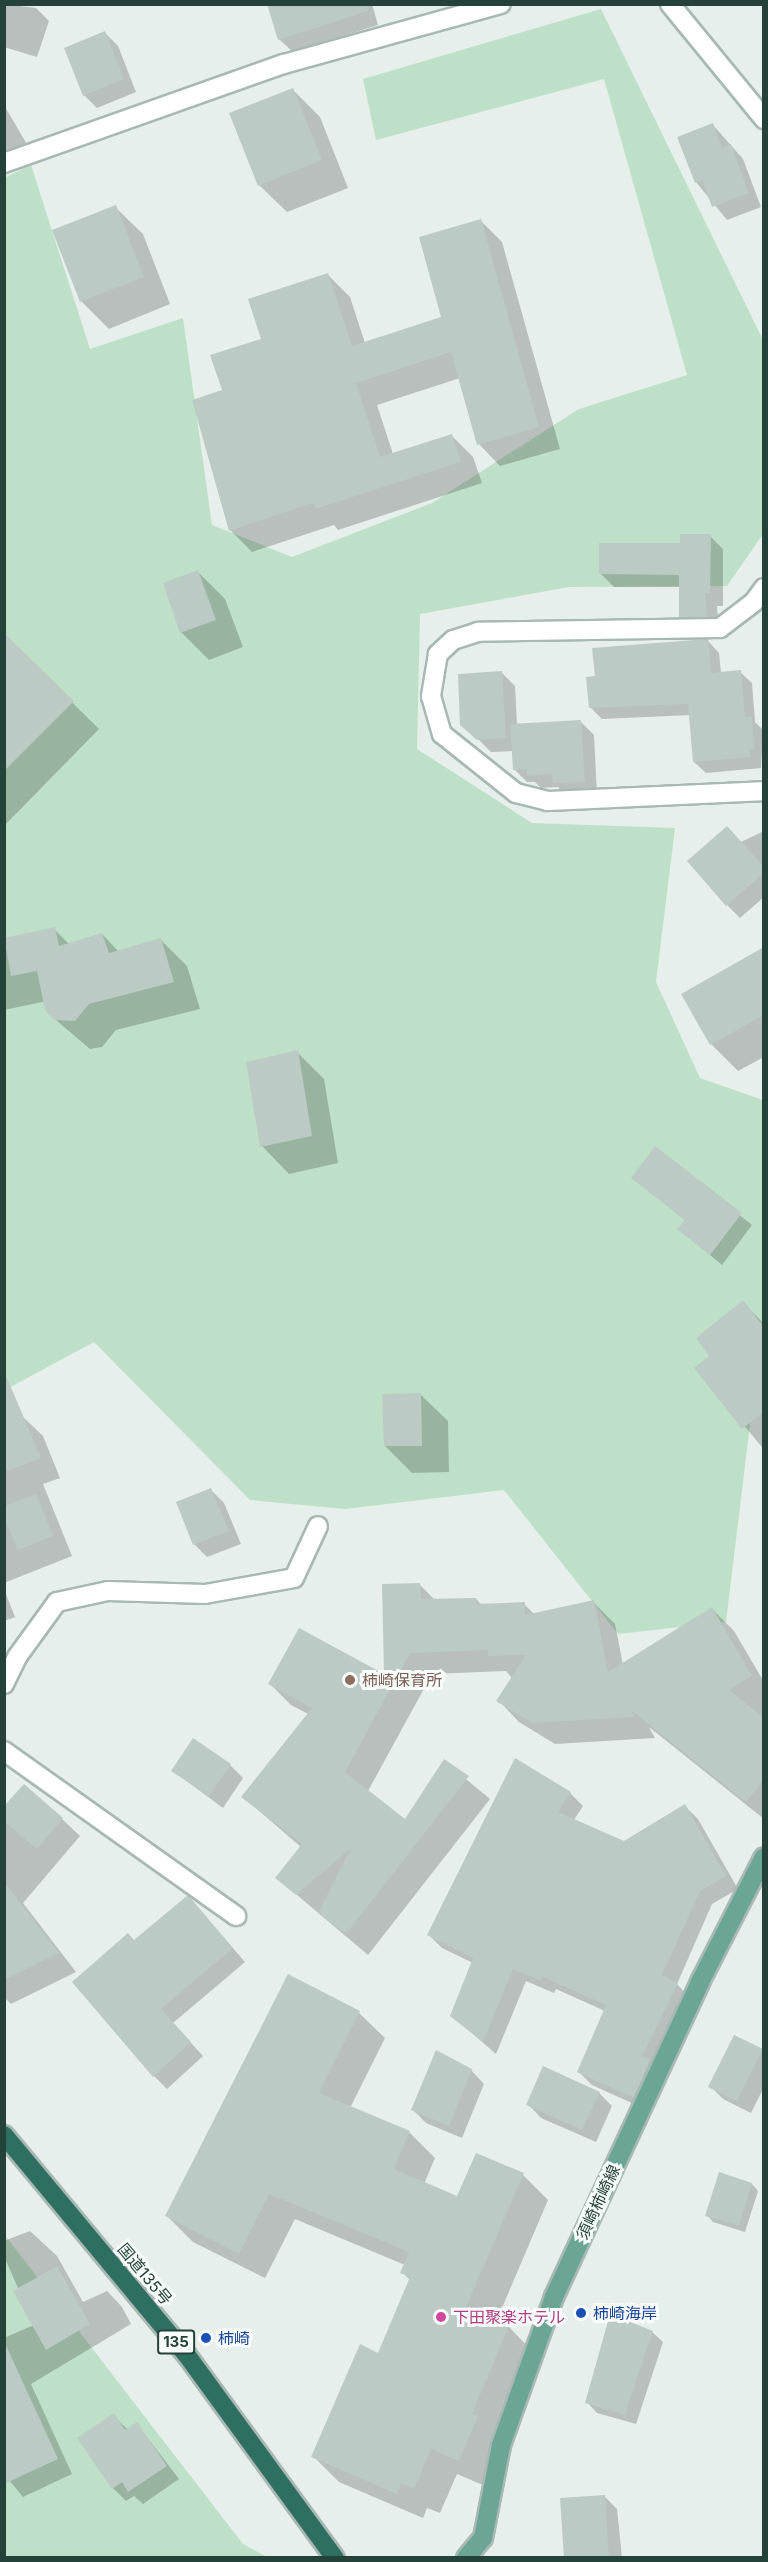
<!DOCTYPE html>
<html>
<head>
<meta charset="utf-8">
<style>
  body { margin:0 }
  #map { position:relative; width:768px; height:2562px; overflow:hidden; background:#e6efeb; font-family:Inter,"Noto Sans JP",sans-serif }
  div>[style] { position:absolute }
  .green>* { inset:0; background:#bfe0c8 }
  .shadow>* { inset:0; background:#0003 }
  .building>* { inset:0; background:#bbcac4 }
  .roads { filter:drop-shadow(2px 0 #a8b8b2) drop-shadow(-2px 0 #a8b8b2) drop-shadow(0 2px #a8b8b2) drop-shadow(0 -2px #a8b8b2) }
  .minor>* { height:18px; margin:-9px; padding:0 9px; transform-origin:9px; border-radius:9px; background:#fff }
  .major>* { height:18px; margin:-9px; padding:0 9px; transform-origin:9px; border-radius:9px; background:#6aa596 }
  .highway>* { height:18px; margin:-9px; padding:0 9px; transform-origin:9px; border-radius:9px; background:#2f6f62 }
  .dots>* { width:16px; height:16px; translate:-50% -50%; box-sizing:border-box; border:3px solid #f7fbf9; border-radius:50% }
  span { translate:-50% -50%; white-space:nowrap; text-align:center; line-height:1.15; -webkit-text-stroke:6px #f7fbf9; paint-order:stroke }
  .shield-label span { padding:2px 4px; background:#f7fbf9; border:2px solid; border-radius:4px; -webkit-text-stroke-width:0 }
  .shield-label { font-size:15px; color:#24423a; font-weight:700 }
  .education-label { font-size:16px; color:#785e54 }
  .left { translate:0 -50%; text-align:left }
  .street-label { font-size:16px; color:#24423a }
  .transit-label { font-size:16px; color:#164399 }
  .hotel-label { font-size:16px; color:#b23c85 }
  .frame { position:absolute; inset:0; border:6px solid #24423a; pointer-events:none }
</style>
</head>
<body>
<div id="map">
  <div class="green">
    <div style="clip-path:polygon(601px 9px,763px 340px,763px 534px,727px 586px,569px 587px,420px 614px,417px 749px,532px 823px,675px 828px,656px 982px,700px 1078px,763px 1100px,763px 1317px,726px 1622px,618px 1634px,504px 1490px,345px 1509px,250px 1500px,94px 1342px,5px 1390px,4px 178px,31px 165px,90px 349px,183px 318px,212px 525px,292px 557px,432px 503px,579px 409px,687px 375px,604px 79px,376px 140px,363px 79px)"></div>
    <div style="clip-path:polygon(4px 2234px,243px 2544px,267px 2557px,5px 2557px)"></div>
  </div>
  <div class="shadow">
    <div style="clip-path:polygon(4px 4px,36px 8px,49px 21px,37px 57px,4px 47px)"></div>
    <div style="clip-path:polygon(268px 4px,372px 4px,378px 25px,293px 52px,279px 39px)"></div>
    <div style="clip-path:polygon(105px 33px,118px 46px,136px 92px,97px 108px,84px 95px)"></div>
    <div style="clip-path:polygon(293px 90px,320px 117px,348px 188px,287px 212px,259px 185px)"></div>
    <div style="clip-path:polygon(4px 105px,32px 153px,4px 168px)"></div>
    <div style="clip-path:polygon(713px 125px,743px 159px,761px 207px,727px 220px,696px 182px)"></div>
    <div style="clip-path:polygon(115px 207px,143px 234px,170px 304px,109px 329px,82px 302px,54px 231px)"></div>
    <div style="clip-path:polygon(481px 221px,502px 242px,560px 449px,500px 466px,479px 444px,460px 378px,377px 405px,393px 454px,451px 435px,473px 457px,482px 483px,338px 530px,334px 525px,252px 552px,230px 530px,224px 391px,263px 339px,328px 275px,350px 297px,365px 343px,443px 318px)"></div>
    <div style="clip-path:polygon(710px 536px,723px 549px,723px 606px,717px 606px,719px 630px,693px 630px,680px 617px,681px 587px,614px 587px,601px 574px)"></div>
    <div style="clip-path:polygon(198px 572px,225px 599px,243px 647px,209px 660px,181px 632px)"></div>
    <div style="clip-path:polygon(4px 635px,99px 729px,4px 826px)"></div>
    <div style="clip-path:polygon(708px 641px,719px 653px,721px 673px,740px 672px,752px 683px,755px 722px,763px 730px,761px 768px,706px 773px,694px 762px,691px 715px,602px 719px,590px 707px)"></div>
    <div style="clip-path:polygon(502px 673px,515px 686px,517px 725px,581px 722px,594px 735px,597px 794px,567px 796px,558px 787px,541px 788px,535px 782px,527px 782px,514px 769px,513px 751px,491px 752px,473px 734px)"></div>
    <div style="clip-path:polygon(764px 831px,764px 897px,740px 918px,727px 905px,741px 842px)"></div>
    <div style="clip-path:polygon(54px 929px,69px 944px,102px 934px,119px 952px,160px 939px,187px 966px,200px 1009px,116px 1030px,102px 1047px,90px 1049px,50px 1015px,47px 1001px,4px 1010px,4px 951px)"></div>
    <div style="clip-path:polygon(764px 949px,764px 1057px,738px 1071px,711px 1044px)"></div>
    <div style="clip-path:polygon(297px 1052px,324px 1079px,338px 1163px,289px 1174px,262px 1146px,254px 1110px)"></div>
    <div style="clip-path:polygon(655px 1148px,752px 1225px,722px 1265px,679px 1229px,686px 1221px,633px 1178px)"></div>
    <div style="clip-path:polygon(743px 1302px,764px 1324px,762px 1447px,696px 1368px,711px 1356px)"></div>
    <div style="clip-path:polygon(420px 1394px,448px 1421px,449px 1472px,412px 1473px,385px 1446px)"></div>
    <div style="clip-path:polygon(23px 1417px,43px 1436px,60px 1478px,43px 1484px,72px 1556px,4px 1583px,4px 1424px)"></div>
    <div style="clip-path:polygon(211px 1490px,224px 1503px,241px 1544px,207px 1557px,194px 1544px)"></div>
    <div style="clip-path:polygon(420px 1585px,435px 1600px,476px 1599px,482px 1605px,524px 1604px,535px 1615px,593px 1602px,615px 1624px,623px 1665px,712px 1609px,734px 1631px,764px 1682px,764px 1819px,649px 1727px,655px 1738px,555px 1744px,519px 1722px,498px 1700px,512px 1678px,506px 1671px,432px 1674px,368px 1791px,406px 1821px,444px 1761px,490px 1799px,368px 1955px,277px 1878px,301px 1847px,243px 1797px,308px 1714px,291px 1705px,270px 1684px,385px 1677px)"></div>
    <div style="clip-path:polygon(4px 1589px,15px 1617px,4px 1621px)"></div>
    <div style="clip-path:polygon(230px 1765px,243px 1778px,223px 1808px,173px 1771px)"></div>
    <div style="clip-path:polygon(570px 1793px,583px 1806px,574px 1820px,624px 1842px,685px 1806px,698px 1819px,738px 1889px,712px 1904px,677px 1984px,690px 1998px,647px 2110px,592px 2085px,579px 2072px,605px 2011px,556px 1989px,554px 1993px,526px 1981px,496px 2054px,451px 2015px,473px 1963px,442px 1948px,429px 1935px)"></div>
    <div style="clip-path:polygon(4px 1809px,62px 1819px,80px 1836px,23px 1903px,76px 1972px,11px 2004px,4px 1997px)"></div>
    <div style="clip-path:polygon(190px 1899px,245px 1962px,173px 2023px,203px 2056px,167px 2089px,154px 2076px,135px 1942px)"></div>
    <div style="clip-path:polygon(288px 1976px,359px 2013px,385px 2038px,350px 2108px,409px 2132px,435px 2158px,424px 2184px,458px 2198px,523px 2175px,548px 2200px,496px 2322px,509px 2327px,534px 2353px,485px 2486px,457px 2474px,440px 2513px,427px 2508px,423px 2518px,339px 2482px,313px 2456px,379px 2355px,410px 2280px,402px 2272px,405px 2265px,295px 2219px,265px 2278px,193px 2242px,167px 2216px)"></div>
    <div style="clip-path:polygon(762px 2050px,764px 2087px,751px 2113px,723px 2099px,710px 2086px)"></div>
    <div style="clip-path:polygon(471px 2070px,484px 2084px,462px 2138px,426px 2123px,413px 2110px)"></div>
    <div style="clip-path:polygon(599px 2093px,612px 2106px,596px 2142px,541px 2118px,528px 2104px)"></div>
    <div style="clip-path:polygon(752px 2184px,758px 2191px,745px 2232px,713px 2222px,707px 2215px)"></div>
    <div style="clip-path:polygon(30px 2231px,57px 2256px,83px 2302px,107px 2291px,122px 2307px,131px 2324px,31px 2384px,72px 2474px,23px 2497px,4px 2474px,4px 2338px,34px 2325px,4px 2256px,4px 2241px)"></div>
    <div style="clip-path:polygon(652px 2332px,663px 2342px,636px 2424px,597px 2413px,587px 2402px)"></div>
    <div style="clip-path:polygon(113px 2415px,128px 2430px,137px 2424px,179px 2479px,143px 2504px,134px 2496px,126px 2501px,113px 2488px)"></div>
    <div style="clip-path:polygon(604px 2496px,617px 2509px,622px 2558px,565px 2558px)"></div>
  </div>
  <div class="building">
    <div style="clip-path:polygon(267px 4px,367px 4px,368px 11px,278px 40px)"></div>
    <div style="clip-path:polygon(105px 31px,124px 79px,83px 96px,64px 48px)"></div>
    <div style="clip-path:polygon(293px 88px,322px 160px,258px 186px,229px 113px)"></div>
    <div style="clip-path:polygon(713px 123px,722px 148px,731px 144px,749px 193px,712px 207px,702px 180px,695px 183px,677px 137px)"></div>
    <div style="clip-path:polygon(116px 205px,144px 277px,80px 302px,52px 230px)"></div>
    <div style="clip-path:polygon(481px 219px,539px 427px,477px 445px,451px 352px,356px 383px,380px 457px,452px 434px,461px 462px,315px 509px,313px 503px,229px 531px,192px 400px,222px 390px,210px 355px,261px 339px,248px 299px,328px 273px,352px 346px,441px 317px,419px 237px)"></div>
    <div style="clip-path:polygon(680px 534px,711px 534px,710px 593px,705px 593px,707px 617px,679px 617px,679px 575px,599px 574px,599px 543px,680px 543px)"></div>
    <div style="clip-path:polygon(198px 570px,216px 620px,180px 633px,163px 583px)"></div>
    <div style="clip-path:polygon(4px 633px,74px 701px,4px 771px)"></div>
    <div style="clip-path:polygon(708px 639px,711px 673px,741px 670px,745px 717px,752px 716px,754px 749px,750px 749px,750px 757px,693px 762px,688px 704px,589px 708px,586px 677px,595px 676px,592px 648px)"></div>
    <div style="clip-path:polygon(502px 671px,506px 738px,477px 740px,460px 725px,458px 674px)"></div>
    <div style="clip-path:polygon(581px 720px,585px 782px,553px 783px,552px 774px,527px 776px,527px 769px,513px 770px,510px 724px)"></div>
    <div style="clip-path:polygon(727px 826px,764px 867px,764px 873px,726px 906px,687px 861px)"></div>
    <div style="clip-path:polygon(55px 927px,59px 946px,102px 933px,109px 953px,161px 938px,174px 982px,89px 1004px,75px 1021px,54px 1020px,45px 1010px,37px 971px,11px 976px,4px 938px)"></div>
    <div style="clip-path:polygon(764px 947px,764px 1015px,710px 1045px,681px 994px)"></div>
    <div style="clip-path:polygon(298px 1050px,312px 1136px,260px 1147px,246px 1062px)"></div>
    <div style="clip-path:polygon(655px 1146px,742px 1213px,710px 1255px,677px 1229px,685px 1220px,631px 1178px)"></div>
    <div style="clip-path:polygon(743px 1300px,764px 1327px,764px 1412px,742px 1429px,694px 1368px,709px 1356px,696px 1338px)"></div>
    <div style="clip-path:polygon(4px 1371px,41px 1458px,4px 1472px)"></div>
    <div style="clip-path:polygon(421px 1393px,422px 1446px,384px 1446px,382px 1394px)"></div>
    <div style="clip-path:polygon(211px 1488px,229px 1531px,193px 1545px,176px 1502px)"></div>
    <div style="clip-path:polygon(36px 1494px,53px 1536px,18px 1550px,4px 1518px,4px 1506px)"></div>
    <div style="clip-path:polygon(420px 1583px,421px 1599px,476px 1598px,477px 1604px,525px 1602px,525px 1615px,594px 1600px,608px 1672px,712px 1607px,752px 1676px,729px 1690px,764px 1718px,764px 1779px,746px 1802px,631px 1710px,635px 1717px,532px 1723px,496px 1701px,526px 1655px,488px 1656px,488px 1650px,410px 1653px,345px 1772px,405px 1819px,444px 1759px,469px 1776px,346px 1934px,318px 1913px,351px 1848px,296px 1895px,275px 1878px,302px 1844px,241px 1797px,312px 1708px,268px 1684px,299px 1628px,384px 1674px,382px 1584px)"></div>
    <div style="clip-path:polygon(193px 1738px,231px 1764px,209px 1796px,171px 1771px)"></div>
    <div style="clip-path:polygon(515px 1758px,571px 1792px,558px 1812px,624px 1841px,685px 1804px,726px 1876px,700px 1891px,662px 1975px,678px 1983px,642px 2056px,650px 2059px,634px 2098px,577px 2072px,606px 2005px,543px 1977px,541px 1981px,513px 1969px,483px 2042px,450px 2016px,473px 1958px,427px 1935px)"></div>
    <div style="clip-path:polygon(24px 1784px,63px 1818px,37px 1849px,4px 1821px,4px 1806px)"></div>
    <div style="clip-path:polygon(4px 1882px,59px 1953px,4px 1980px)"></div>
    <div style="clip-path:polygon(188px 1895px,233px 1948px,161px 2009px,191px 2042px,153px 2077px,72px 1982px,128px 1933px,134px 1940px)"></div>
    <div style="clip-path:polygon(288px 1974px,360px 2011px,319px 2093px,410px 2131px,394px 2169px,457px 2196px,476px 2153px,524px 2173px,466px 2307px,509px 2326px,472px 2414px,478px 2416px,459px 2461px,431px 2449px,414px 2489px,401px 2483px,397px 2494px,311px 2457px,360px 2344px,378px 2353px,410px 2277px,400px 2273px,409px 2252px,269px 2194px,239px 2254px,165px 2216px)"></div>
    <div style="clip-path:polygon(734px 2035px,763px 2049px,737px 2101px,708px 2087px)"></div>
    <div style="clip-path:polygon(436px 2050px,472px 2069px,449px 2126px,411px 2110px)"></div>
    <div style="clip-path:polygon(543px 2066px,600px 2092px,582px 2130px,526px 2105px)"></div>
    <div style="clip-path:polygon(719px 2172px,752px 2183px,739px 2226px,705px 2216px)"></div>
    <div style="clip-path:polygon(57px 2266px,90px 2324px,46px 2350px,13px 2291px)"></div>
    <div style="clip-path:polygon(610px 2314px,653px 2331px,625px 2415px,585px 2403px)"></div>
    <div style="clip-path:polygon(4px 2341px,58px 2459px,4px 2484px)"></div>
    <div style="clip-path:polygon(114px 2413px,125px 2430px,137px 2422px,167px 2466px,128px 2492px,122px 2482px,112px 2489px,77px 2438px)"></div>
    <div style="clip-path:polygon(605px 2495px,609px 2558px,564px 2558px,560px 2498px)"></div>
  </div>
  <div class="roads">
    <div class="minor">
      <div style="left:670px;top:4px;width:149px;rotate:50.7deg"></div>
      <div style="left:4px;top:163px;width:297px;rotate:-19.5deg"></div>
      <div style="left:284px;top:64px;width:225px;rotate:-15.5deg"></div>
      <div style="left:764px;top:588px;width:17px;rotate:126deg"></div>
      <div style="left:754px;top:602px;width:43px;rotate:142.6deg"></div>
      <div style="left:720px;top:628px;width:242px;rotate:179.1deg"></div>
      <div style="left:478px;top:632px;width:26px;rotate:162deg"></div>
      <div style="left:453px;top:640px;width:21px;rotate:137deg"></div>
      <div style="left:438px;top:654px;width:43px;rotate:99.5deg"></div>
      <div style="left:431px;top:696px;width:40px;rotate:74deg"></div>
      <div style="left:442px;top:734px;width:95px;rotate:38.6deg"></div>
      <div style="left:516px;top:793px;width:32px;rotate:14deg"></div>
      <div style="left:547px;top:801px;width:217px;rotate:-2.6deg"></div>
      <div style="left:4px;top:1684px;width:30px;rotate:-64deg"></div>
      <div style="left:17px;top:1657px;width:68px;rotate:-54deg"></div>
      <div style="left:57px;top:1602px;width:52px;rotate:-12.2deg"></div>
      <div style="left:108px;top:1591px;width:97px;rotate:1.8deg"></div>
      <div style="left:205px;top:1594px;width:90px;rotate:-10.2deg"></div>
      <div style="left:294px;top:1578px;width:57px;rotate:-65.2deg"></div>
      <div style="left:4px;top:1751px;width:285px;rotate:35.4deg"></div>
    </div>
    <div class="major">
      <div style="left:466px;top:2558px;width:26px;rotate:-50deg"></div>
      <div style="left:483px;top:2538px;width:95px;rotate:-79deg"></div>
      <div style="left:501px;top:2445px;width:157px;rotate:-70.3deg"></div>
      <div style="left:554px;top:2297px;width:347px;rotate:-65.1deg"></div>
      <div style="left:700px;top:1982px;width:140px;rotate:-62.9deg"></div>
    </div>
    <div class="highway">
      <div style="left:4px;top:2135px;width:285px;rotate:50.3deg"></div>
      <div style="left:186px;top:2354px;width:253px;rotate:53.9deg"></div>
    </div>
  </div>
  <div class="dots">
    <div style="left:350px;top:1680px;background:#8d6e63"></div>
    <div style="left:581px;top:2313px;background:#1a4fb4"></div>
    <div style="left:441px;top:2317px;background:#d1479c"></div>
    <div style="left:206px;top:2338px;background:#1a4fb4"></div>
  </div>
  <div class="shield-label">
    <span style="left:176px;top:2342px">135</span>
  </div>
  <div class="education-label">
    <span class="left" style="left:362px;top:1680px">柿崎保育所</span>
  </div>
  <div class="street-label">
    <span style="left:598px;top:2202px;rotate:-65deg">須崎柿崎線</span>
    <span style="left:145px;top:2274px;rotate:50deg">国道135号</span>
  </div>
  <div class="transit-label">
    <span class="left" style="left:593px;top:2313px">柿崎海岸</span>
    <span class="left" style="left:218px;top:2338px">柿崎</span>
  </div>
  <div class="hotel-label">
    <span class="left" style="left:453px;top:2317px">下田聚楽ホテル</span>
  </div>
  <div class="frame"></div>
</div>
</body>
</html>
